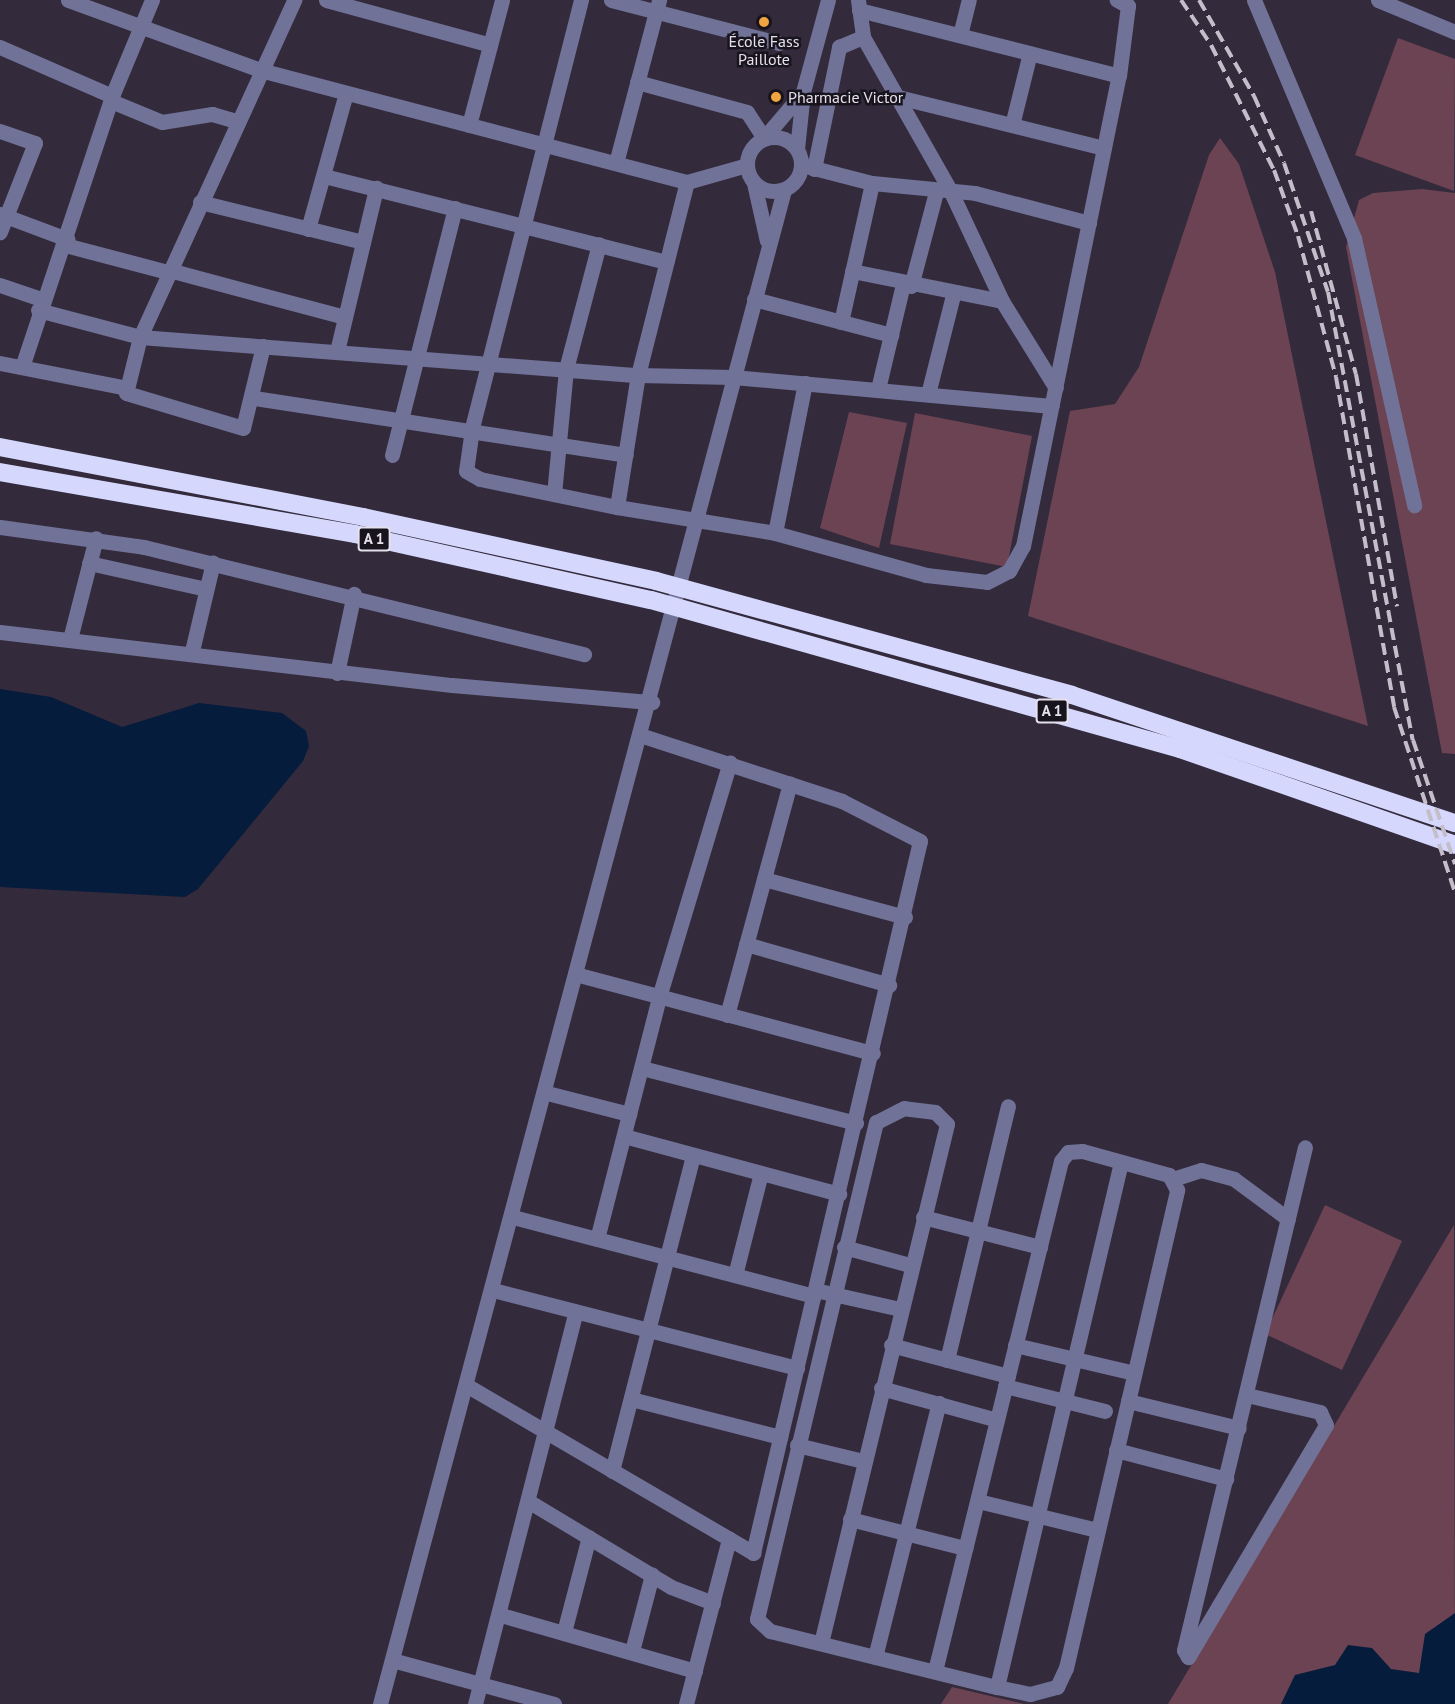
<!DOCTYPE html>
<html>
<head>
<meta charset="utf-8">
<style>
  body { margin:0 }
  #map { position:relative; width:1455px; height:1704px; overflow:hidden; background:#332a3c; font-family:"PT Sans",sans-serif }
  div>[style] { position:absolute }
  .green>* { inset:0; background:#6c4352 }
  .water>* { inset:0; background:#051c3c }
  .minor>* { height:15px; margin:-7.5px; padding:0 7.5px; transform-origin:7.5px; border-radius:7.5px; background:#717298 }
  .minor>.ring { margin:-7.5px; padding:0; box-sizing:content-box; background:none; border:15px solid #717298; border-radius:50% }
  .highway>* { height:18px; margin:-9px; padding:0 9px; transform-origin:9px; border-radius:9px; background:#d5d7fd }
  .rail>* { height:4px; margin-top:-2px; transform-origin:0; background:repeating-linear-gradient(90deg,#c4becb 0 12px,transparent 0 18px) }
  .dots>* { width:16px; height:16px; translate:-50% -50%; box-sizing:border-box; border:3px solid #18141d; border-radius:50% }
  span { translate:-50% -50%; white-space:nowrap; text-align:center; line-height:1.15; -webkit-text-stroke:5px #18141d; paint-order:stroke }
  .shield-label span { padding:2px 4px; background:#18141d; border:2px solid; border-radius:4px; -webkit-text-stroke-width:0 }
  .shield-label { font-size:15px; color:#e6e0ec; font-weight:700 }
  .poi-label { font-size:16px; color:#e6e0ec }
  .left { translate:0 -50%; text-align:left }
</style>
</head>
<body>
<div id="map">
  <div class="green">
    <div style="clip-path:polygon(1398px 38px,1455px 59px,1454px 191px,1355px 155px)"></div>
    <div style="clip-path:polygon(1220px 138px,1239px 164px,1275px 272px,1368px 726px,1028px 616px,1070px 411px,1115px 404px,1139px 367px,1209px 155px)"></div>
    <div style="clip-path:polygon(1422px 189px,1455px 193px,1455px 754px,1442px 753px,1346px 247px,1359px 200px,1373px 193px)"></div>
    <div style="clip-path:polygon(849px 412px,907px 423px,879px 548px,820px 528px)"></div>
    <div style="clip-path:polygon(915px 413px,1032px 436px,1007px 567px,890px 544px)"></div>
    <div style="clip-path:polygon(1325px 1205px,1402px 1241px,1342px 1370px,1265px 1334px)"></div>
    <div style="clip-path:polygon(1454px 1225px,1455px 1704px,1168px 1704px)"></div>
    <div style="clip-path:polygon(952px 1687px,1024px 1704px,941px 1704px)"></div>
  </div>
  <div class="water">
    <div style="clip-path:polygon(0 689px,51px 697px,122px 727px,199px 703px,282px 713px,306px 731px,309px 746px,303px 761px,198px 889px,185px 897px,0 887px)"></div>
    <div style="clip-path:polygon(1455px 1613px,1455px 1704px,1281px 1704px,1295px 1675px,1335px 1665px,1348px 1645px,1372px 1648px,1391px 1669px,1419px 1673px,1425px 1634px)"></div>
  </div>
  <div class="minor">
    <div style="left:68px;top:0;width:204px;rotate:20deg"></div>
    <div style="left:260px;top:70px;width:441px;rotate:14.7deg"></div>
    <div style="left:687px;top:182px;width:62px;rotate:-15.8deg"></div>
    <div style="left:326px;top:0;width:170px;rotate:15.3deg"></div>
    <div style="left:581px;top:0;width:443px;rotate:104.3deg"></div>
    <div style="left:472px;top:429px;width:42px;rotate:98.1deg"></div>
    <div style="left:466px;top:471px;width:16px;rotate:30deg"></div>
    <div style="left:480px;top:479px;width:140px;rotate:11.6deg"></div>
    <div style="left:617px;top:507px;width:160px;rotate:9.3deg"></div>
    <div style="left:775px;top:533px;width:157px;rotate:15.5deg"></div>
    <div style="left:926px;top:575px;width:61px;rotate:6.5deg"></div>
    <div style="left:987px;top:582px;width:25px;rotate:-27deg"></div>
    <div style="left:1009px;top:571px;width:29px;rotate:-61deg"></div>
    <div style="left:1023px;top:546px;width:480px;rotate:-78.5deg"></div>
    <div style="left:1119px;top:76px;width:71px;rotate:-82.7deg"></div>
    <div style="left:1128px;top:6px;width:13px;rotate:-151deg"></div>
    <div style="left:611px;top:0;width:173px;rotate:14.4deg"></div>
    <div style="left:858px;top:0;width:37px;rotate:82deg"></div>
    <div style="left:863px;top:37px;width:178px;rotate:60.4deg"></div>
    <div style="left:951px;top:192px;width:120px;rotate:64.9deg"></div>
    <div style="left:1002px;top:301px;width:102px;rotate:58.2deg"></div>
    <div style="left:1254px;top:0;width:258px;rotate:67.2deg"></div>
    <div style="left:1354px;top:238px;width:274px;rotate:77.3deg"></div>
    <div style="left:1378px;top:0;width:83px;rotate:22.6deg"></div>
    <div style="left:859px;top:10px;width:268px;rotate:14.2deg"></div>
    <div style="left:960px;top:35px;width:36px;rotate:-76deg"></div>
    <div style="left:0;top:47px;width:122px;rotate:23.6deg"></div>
    <div style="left:637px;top:82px;width:114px;rotate:15.3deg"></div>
    <div style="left:747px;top:112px;width:31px;rotate:57deg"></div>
    <div style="left:764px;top:138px;width:60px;rotate:-49.7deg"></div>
    <div style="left:898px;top:97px;width:212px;rotate:13.9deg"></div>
    <div style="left:111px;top:101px;width:55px;rotate:22.4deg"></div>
    <div style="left:162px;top:122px;width:51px;rotate:-9.1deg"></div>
    <div style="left:212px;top:114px;width:26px;rotate:16deg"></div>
    <div style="left:469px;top:125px;width:129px;rotate:-75.2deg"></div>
    <div style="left:1012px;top:125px;width:74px;rotate:-76deg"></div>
    <div style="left:0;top:131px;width:37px;rotate:19deg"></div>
    <div style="left:35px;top:143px;width:96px;rotate:111.5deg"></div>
    <div class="ring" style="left:747px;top:137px;width:39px;height:39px"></div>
    <div style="left:797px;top:149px;width:57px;rotate:-84deg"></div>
    <div style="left:803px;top:92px;width:95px;rotate:-74.8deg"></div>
    <div style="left:616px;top:163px;width:169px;rotate:-75.2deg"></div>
    <div style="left:802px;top:165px;width:72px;rotate:14.4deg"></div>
    <div style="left:872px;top:183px;width:103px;rotate:5.5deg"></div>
    <div style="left:975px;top:193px;width:118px;rotate:14.7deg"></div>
    <div style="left:814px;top:169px;width:125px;rotate:-78.4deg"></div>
    <div style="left:839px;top:47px;width:26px;rotate:-23deg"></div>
    <div style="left:324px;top:176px;width:353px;rotate:14.1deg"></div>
    <div style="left:754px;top:183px;width:59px;rotate:77.4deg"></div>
    <div style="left:200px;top:202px;width:168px;rotate:13.8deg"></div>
    <div style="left:0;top:214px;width:72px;rotate:20.5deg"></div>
    <div style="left:308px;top:229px;width:141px;rotate:-74.4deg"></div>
    <div style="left:65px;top:245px;width:106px;rotate:14.7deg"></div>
    <div style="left:169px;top:270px;width:182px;rotate:15deg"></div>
    <div style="left:852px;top:271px;width:153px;rotate:11.3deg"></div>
    <div style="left:0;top:285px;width:43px;rotate:18.9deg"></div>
    <div style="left:911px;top:286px;width:97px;rotate:-75.1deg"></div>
    <div style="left:754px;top:299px;width:142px;rotate:14.7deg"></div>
    <div style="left:38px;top:310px;width:106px;rotate:14.8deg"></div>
    <div style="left:140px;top:337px;width:499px;rotate:4.4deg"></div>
    <div style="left:638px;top:375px;width:95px;rotate:1.2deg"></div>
    <div style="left:733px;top:377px;width:320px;rotate:5.2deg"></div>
    <div style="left:841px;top:322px;width:142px;rotate:-77.4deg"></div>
    <div style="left:263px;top:346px;width:84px;rotate:103.7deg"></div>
    <div style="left:243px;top:428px;width:122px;rotate:-163.3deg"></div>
    <div style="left:126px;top:393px;width:58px;rotate:-76deg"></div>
    <div style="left:140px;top:337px;width:371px;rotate:-65.4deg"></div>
    <div style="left:337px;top:351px;width:168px;rotate:-76.5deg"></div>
    <div style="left:0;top:363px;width:129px;rotate:11.1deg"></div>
    <div style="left:22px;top:367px;width:286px;rotate:-71.6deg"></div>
    <div style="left:112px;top:96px;width:104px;rotate:-67.4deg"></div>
    <div style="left:878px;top:389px;width:108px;rotate:-76.6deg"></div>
    <div style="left:928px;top:394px;width:102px;rotate:-75.8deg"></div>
    <div style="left:254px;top:398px;width:376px;rotate:8.7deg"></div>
    <div style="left:392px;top:455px;width:255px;rotate:-75.7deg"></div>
    <div style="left:554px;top:494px;width:126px;rotate:-84.5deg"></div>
    <div style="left:566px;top:369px;width:129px;rotate:-75.2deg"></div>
    <div style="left:617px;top:507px;width:134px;rotate:-81deg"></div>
    <div style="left:638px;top:375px;width:199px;rotate:-75.8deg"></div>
    <div style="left:0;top:527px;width:145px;rotate:7.9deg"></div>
    <div style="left:144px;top:547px;width:453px;rotate:13.7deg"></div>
    <div style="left:775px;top:533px;width:153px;rotate:-78.7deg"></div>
    <div style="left:89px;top:563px;width:120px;rotate:12.5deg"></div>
    <div style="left:0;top:632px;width:455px;rotate:6.7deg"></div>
    <div style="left:452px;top:685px;width:201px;rotate:4.9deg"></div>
    <div style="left:70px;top:639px;width:104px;rotate:-75.6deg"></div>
    <div style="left:192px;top:651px;width:91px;rotate:-76.7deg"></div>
    <div style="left:337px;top:673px;width:81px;rotate:-77.9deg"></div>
    <div style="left:764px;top:879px;width:146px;rotate:15.1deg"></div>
    <div style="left:746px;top:944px;width:149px;rotate:16deg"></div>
    <div style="left:579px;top:975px;width:304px;rotate:14.9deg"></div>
    <div style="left:727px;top:1015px;width:240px;rotate:-74.8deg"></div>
    <div style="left:642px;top:1068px;width:221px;rotate:14.4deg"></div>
    <div style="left:547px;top:1093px;width:85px;rotate:14.4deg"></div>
    <div style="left:624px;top:1136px;width:223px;rotate:15.1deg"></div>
    <div style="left:1173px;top:1179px;width:29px;rotate:-18deg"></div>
    <div style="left:1201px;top:1170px;width:34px;rotate:15deg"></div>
    <div style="left:1234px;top:1179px;width:67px;rotate:36.5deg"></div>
    <div style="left:513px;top:1217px;width:311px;rotate:14.7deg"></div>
    <div style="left:923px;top:1217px;width:121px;rotate:14.4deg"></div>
    <div style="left:597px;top:1239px;width:250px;rotate:-75.6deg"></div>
    <div style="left:659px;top:997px;width:245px;rotate:-73.2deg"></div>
    <div style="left:844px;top:1247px;width:68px;rotate:15.3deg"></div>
    <div style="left:735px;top:1275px;width:105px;rotate:-75.7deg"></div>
    <div style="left:493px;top:1290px;width:314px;rotate:14.4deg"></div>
    <div style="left:824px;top:1292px;width:78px;rotate:12.6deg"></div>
    <div style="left:891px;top:1345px;width:121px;rotate:14.8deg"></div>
    <div style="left:1015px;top:1345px;width:122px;rotate:13.2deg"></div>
    <div style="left:947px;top:1360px;width:261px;rotate:-76.5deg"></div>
    <div style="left:466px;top:1385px;width:333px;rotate:30.3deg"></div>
    <div style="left:753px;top:1553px;width:731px;rotate:-76.8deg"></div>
    <div style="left:920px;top:841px;width:88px;rotate:-152.9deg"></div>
    <div style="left:842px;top:801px;width:209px;rotate:-161.9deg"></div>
    <div style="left:1005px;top:1386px;width:103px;rotate:14deg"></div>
    <div style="left:881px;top:1388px;width:120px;rotate:15.4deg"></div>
    <div style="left:1247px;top:1395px;width:75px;rotate:13.1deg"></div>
    <div style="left:1320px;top:1412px;width:14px;rotate:65deg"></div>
    <div style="left:1326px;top:1425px;width:270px;rotate:120.7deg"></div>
    <div style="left:1188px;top:1657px;width:8px;rotate:-120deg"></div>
    <div style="left:1184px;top:1650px;width:517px;rotate:-76.47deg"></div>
    <div style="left:631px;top:1399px;width:154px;rotate:14.3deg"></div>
    <div style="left:1128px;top:1401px;width:114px;rotate:13.7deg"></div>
    <div style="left:797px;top:1445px;width:68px;rotate:13.6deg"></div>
    <div style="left:1116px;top:1450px;width:114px;rotate:14.8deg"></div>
    <div style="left:612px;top:1471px;width:326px;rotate:-75.6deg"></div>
    <div style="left:528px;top:1501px;width:167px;rotate:31deg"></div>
    <div style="left:671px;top:1587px;width:45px;rotate:20.9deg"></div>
    <div style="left:978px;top:1501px;width:122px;rotate:13.7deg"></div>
    <div style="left:850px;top:1519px;width:119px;rotate:14.2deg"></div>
    <div style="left:501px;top:1615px;width:202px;rotate:16.1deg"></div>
    <div style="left:564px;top:1632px;width:98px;rotate:-75.3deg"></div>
    <div style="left:821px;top:1643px;width:534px;rotate:-76.35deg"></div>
    <div style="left:947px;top:1124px;width:17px;rotate:-135deg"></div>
    <div style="left:935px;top:1112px;width:31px;rotate:-173deg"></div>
    <div style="left:904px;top:1108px;width:31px;rotate:153deg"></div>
    <div style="left:876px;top:1122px;width:511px;rotate:103.47deg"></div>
    <div style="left:757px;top:1619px;width:18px;rotate:43deg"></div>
    <div style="left:770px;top:1631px;width:234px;rotate:13.9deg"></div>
    <div style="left:997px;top:1687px;width:34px;rotate:12deg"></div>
    <div style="left:1030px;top:1694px;width:28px;rotate:-15deg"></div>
    <div style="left:1057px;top:1687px;width:21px;rotate:-65deg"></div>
    <div style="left:1066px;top:1668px;width:491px;rotate:-76.9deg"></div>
    <div style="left:1177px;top:1190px;width:17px;rotate:-118deg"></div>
    <div style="left:1169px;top:1175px;width:90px;rotate:-164.6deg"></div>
    <div style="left:1082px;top:1151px;width:14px;rotate:176deg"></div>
    <div style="left:1068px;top:1152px;width:11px;rotate:128deg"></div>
    <div style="left:1061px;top:1161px;width:525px;rotate:103.88deg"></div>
    <div style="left:632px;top:1651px;width:79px;rotate:-75.3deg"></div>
    <div style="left:875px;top:1657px;width:262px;rotate:-75.9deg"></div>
    <div style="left:392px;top:1660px;width:168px;rotate:15.2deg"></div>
    <div style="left:997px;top:1687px;width:539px;rotate:-76.71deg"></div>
    <div style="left:380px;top:1704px;width:1567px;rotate:-75.06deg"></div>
    <div style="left:475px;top:1704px;width:405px;rotate:-75.6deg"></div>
    <div style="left:686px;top:1704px;width:171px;rotate:-75.4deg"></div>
  </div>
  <div class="highway">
    <div style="left:0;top:447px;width:370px;rotate:10.9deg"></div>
    <div style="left:363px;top:517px;width:300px;rotate:12.3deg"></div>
    <div style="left:656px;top:581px;width:431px;rotate:15.3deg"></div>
    <div style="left:1072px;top:695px;width:404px;rotate:18.5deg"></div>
    <div style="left:0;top:472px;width:360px;rotate:9.9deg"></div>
    <div style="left:355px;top:534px;width:303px;rotate:12.6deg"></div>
    <div style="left:651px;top:600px;width:550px;rotate:15.73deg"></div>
    <div style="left:1180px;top:749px;width:291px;rotate:19.2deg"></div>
  </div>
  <div class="rail">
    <div style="left:1181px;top:0;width:54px;rotate:56.3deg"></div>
    <div style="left:1211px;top:45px;width:140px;rotate:63.3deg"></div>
    <div style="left:1274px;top:170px;width:70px;rotate:70deg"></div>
    <div style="left:1298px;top:236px;width:146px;rotate:74.9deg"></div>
    <div style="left:1336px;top:377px;width:335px;rotate:80deg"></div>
    <div style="left:1394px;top:707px;width:196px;rotate:71.8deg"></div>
    <div style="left:1199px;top:0;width:111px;rotate:60.2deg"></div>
    <div style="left:1254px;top:96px;width:73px;rotate:65.9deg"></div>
    <div style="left:1284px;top:163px;width:136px;rotate:71.2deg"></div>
    <div style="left:1328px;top:292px;width:456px;rotate:79.3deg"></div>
    <div style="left:1413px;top:740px;width:131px;rotate:71.3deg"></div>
    <div style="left:1311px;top:211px;width:169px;rotate:74.6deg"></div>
    <div style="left:1356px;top:374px;width:236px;rotate:80deg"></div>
  </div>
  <div class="dots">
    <div style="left:764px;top:22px;background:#f1a540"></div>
    <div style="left:776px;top:97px;background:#f1a540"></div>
  </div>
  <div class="shield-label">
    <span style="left:374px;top:539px">A 1</span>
    <span style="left:1052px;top:711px">A 1</span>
  </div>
  <div class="poi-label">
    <span style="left:764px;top:50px">École Fass<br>Paillote</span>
    <span class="left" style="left:788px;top:97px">Pharmacie Victor</span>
  </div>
</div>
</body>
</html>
